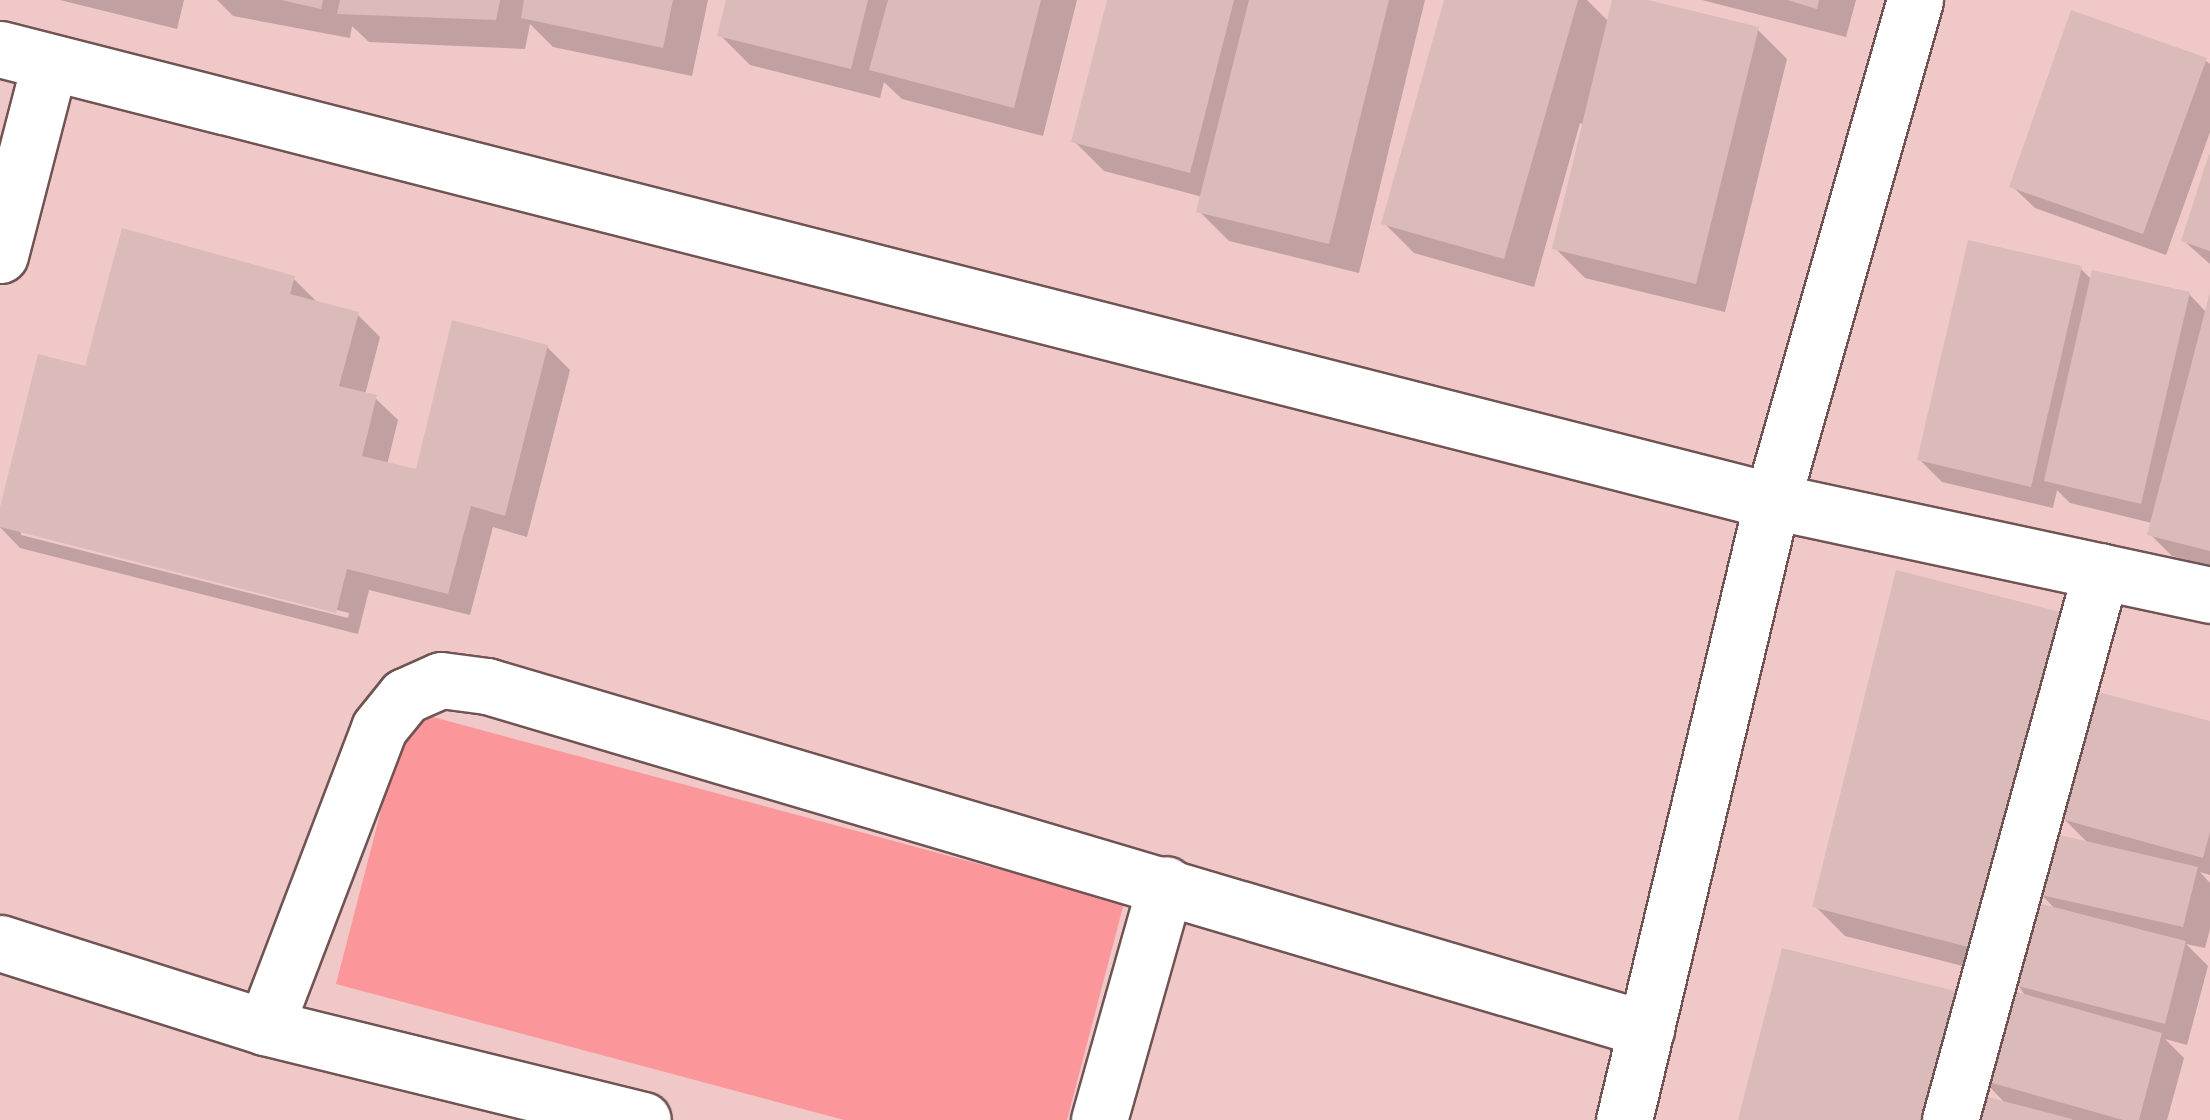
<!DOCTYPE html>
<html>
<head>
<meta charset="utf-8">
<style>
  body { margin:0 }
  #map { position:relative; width:2210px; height:1120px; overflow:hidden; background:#fad8d8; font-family:"Times New Roman",serif }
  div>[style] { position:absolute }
  .built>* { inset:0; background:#f1c8c8 }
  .green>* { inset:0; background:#fb979a }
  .shadow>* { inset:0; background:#0003 }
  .building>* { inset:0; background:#dbbaba }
  .roads { filter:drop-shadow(2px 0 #705454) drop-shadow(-2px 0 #705454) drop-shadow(0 2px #705454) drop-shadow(0 -2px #705454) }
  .minor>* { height:55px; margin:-27.5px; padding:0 27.5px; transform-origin:27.5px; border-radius:27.5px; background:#fff }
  span { translate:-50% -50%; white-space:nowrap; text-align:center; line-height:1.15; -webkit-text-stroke:10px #fad8d8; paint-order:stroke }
</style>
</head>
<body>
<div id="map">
  <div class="built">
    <div style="clip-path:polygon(0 0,2210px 0,2210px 1120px,0 1120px)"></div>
  </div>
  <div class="green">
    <div style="clip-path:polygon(407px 710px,1124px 903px,1067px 1120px,844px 1120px,336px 984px)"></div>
  </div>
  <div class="shadow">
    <div style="clip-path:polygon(60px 0,184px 0,177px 29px)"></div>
    <div style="clip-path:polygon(217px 0,708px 0,692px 76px,553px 47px,530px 24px,525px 49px,369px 42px,352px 26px,350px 38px,233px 16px)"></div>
    <div style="clip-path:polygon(729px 0,1077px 0,1043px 136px,902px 99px,884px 82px,880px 98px,750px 65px,720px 35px)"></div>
    <div style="clip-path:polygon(1109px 0,1425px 0,1359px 273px,1229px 241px,1199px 211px,1203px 197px,1104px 171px,1074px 141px)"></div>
    <div style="clip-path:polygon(1447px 0,1587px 0,1609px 22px,1614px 0,1638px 0,1757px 29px,1787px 59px,1725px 312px,1585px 278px,1555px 248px,1585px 125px,1580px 123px,1534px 287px,1414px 253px,1384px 223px)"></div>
    <div style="clip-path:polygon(1702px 0,1856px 0,1846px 37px)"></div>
    <div style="clip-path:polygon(2205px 60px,2210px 64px,2210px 132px,2166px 255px,2035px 208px,2012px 186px)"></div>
    <div style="clip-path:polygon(2210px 160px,2210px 264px,2184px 241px)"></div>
    <div style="clip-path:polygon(2080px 268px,2093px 281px,2189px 294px,2206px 312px,2210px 297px,2210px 566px,2172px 556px,2150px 534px,2152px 523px,2070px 503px,2057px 490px,2053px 508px,1942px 482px,1920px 460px)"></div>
    <div style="clip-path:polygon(evenodd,294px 279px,316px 301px,357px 314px,380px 337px,365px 395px,375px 398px,398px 420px,387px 465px,417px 472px,547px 347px,570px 370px,527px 537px,493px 527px,470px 615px,369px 590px,358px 634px,20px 548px,0 527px,0 517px,87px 369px,294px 279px,21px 530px,349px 613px,348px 618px,21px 535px,21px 530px)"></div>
    <div style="clip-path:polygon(2210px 724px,2210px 875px,2200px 872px,2210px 883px,2210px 929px,2205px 948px,2186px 944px,2208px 966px,2187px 1045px,2165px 1039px,2184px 1058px,2167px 1120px,1979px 1120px,2007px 1105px,1982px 1079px,1741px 1120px,1965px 996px,2026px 997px,2014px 979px,1845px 936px,1815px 906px,2028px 903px,2056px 910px,2040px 893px,2089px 844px,2064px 819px)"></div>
  </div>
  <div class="building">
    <div style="clip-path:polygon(281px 0,323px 0,321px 9px)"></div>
    <div style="clip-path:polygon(340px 0,500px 0,496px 20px,337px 14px)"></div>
    <div style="clip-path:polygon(524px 0,673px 0,663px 48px,521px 18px)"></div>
    <div style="clip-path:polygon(726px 0,868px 0,851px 69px,717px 36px)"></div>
    <div style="clip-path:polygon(888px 0,1041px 0,1014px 108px,869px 70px)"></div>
    <div style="clip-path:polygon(1107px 0,1234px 0,1190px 173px,1071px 142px)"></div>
    <div style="clip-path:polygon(1249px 0,1389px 0,1329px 244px,1196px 212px)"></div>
    <div style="clip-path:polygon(1444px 0,1578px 0,1504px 259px,1381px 224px)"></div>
    <div style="clip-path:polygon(1612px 0,1648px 0,1759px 27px,1696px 284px,1552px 249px)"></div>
    <div style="clip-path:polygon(1787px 0,1819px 0,1817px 9px)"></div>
    <div style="clip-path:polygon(2071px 10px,2207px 58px,2143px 234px,2009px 187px)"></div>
    <div style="clip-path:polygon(2209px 154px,2210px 155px,2210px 251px,2181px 241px)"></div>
    <div style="clip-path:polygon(122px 228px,295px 276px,290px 294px,359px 312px,339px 386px,377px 395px,362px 456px,416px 469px,452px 320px,548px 345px,505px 516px,471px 506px,448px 594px,347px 569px,336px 613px,0 527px,0 507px,38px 354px,85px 366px)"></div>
    <div style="clip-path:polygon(1968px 240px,2082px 266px,2031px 487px,1917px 460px)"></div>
    <div style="clip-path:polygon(2092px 270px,2190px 292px,2141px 504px,2044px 481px)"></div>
    <div style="clip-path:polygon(2210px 292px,2210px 551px,2147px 535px)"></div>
    <div style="clip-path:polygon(1896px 570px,2064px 613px,1980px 950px,1812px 907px)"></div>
    <div style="clip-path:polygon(2094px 691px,2210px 721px,2210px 832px,2203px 858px,2061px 819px)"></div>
    <div style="clip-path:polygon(2051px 833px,2198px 867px,2183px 927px,2037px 894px)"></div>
    <div style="clip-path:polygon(2030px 901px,2186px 941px,2165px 1024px,2010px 984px)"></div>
    <div style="clip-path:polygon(1782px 948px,1967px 994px,1935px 1120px,1738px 1120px)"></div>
    <div style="clip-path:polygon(2003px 988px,2162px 1033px,2139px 1120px,2123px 1120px,1978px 1079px)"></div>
    <div style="clip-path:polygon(1984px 1096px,2072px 1119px,2072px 1120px,1976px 1120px)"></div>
  </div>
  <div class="roads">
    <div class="minor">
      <div style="left:0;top:49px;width:1829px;rotate:14.31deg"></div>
      <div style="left:1772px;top:501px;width:448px;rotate:12.1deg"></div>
      <div style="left:0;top:255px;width:199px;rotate:-75.5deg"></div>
      <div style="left:0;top:943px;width:278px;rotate:17.6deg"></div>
      <div style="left:265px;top:1027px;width:389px;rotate:13.8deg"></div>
      <div style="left:265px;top:1027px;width:320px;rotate:-69.1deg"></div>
      <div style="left:379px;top:728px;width:41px;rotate:-50.9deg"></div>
      <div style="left:405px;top:696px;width:39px;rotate:-24deg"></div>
      <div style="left:441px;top:680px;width:46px;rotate:7.4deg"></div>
      <div style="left:487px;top:686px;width:1209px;rotate:16.49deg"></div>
      <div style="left:1099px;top:1120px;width:245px;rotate:-74.2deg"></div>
      <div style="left:1624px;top:1120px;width:636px;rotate:-76.55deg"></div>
      <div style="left:1772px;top:501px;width:521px;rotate:-74.07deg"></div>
      <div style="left:1950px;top:1120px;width:569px;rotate:-74.62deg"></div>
    </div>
  </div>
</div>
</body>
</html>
